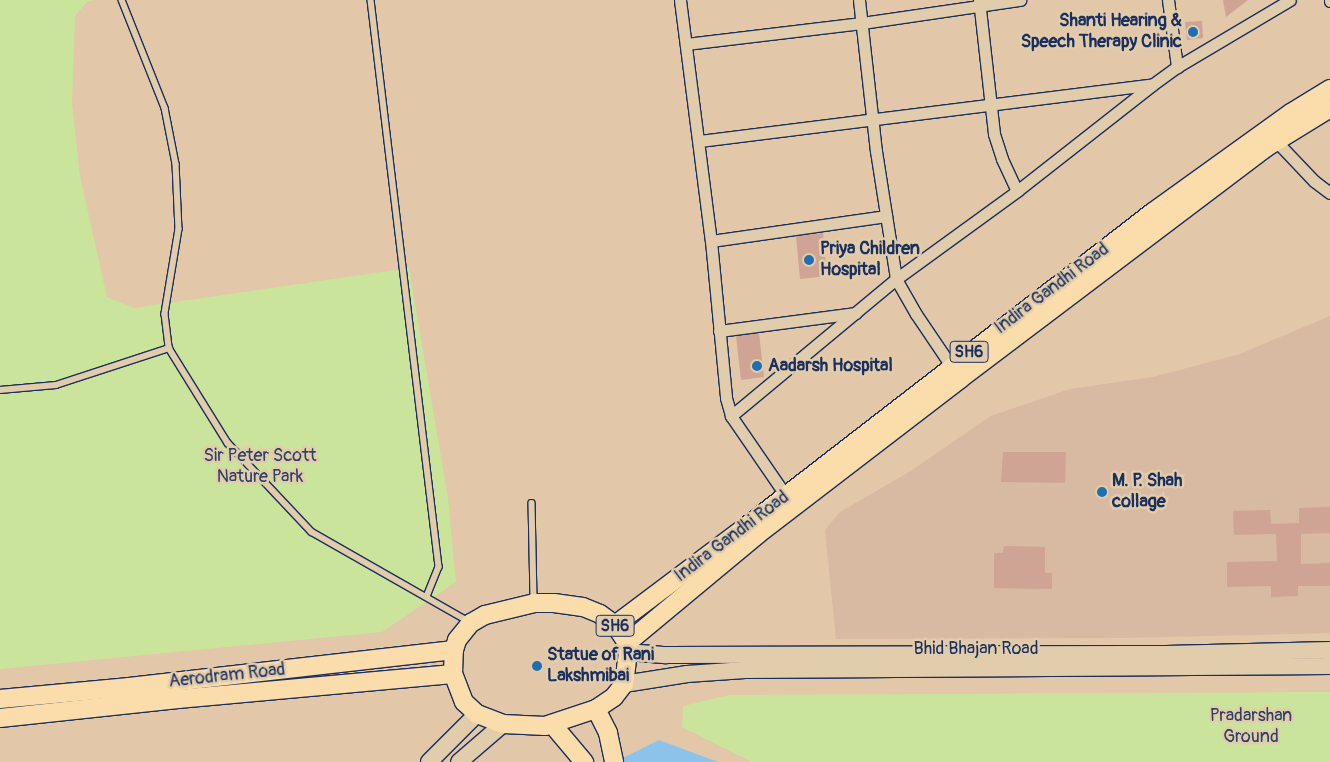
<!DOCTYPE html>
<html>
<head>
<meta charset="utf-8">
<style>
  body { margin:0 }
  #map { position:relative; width:1330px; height:762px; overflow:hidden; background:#e2c7a8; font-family:Pangolin,sans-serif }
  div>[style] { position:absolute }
  .built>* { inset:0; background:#d8b9a1 }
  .green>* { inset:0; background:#cae49b }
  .water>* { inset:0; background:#8cc3ea }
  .building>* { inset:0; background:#cfa494 }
  .roads { filter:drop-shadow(1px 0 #1b2f5e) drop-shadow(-1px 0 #1b2f5e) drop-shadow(0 1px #1b2f5e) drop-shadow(0 -1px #1b2f5e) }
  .service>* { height:5.5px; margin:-2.75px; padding:0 2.75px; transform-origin:2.75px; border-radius:2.75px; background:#e1ccab }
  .minor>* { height:11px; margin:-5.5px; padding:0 5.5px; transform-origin:5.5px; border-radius:5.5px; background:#e1ccab }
  .secondary>* { height:16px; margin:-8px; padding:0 8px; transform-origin:8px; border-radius:8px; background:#e1ccab }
  .primary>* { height:18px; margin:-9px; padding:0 9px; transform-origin:9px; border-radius:9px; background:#fbddab }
  .dots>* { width:14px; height:14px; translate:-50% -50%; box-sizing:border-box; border:2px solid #e1ccab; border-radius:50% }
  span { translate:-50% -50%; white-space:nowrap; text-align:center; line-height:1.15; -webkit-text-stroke:5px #e1ccab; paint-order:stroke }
  .shield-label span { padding:1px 4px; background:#e1ccab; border:1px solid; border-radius:4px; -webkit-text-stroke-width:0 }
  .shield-label { font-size:16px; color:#1b2f5e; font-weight:700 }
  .poi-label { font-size:18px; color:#1b2f5e; font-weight:700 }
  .right { translate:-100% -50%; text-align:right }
  .left { translate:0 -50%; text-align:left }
  .street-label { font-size:18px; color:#1b2f5e }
  .park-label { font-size:18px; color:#2c4164 }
</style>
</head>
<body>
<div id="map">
  <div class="built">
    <div style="clip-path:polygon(1330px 316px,1330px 633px,1123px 638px,836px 639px,825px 530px,840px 512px,909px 472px,991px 416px,1070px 389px,1153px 377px,1240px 354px)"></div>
  </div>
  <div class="green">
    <div style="clip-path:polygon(0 0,95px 0,88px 1px,75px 16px,72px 103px,80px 176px,107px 297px,134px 308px,409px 268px,448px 498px,456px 582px,382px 632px,0 669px)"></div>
    <div style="clip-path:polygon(1330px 692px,1330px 762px,752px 762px,682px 727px,683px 706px,729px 695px)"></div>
  </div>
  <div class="water">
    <div style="clip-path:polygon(659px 740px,718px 762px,623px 762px,623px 758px)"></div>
  </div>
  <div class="building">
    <div style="clip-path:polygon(1223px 0,1248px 0,1226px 17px)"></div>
    <div style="clip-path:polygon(1202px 21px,1203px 38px,1187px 40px,1185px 22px)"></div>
    <div style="clip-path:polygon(823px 233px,827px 276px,800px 279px,796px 236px)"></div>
    <div style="clip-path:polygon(759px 333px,764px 377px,741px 380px,736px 336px)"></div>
    <div style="clip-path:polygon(1003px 452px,1066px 452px,1065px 483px,1001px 482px)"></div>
    <div style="clip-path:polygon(1330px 507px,1330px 533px,1301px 534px,1301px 564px,1330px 563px,1330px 586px,1298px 586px,1298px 596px,1271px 597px,1271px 586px,1227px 587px,1227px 562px,1277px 561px,1276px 534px,1234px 535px,1233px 511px,1270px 510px,1271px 524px,1299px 523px,1299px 508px)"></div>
    <div style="clip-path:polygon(1004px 546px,1045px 547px,1045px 573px,1052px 573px,1052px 589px,994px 588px,994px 553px,1003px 553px)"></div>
  </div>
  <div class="roads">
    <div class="service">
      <div style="left:122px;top:0;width:116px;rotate:68.3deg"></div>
      <div style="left:165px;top:108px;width:57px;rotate:78.9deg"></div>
      <div style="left:176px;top:164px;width:65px;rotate:87.4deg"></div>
      <div style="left:179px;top:229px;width:86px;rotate:99.4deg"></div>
      <div style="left:165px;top:314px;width:34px;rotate:83deg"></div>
      <div style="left:169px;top:348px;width:112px;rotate:58.2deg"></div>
      <div style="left:228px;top:443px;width:122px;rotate:46.7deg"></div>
      <div style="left:312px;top:532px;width:182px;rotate:29.7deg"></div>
      <div style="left:371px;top:0;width:571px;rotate:83.16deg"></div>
      <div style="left:439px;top:567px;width:31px;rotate:112deg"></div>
      <div style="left:0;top:390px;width:56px;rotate:-5.1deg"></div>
      <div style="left:56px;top:385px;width:119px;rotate:-18.1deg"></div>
      <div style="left:532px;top:503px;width:98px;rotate:88.8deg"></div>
    </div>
    <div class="minor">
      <div style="left:680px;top:0;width:243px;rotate:82.7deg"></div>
      <div style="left:711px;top:241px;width:158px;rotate:84.5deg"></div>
      <div style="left:726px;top:398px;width:19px;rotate:74deg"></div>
      <div style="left:731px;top:416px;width:97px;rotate:55.5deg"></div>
      <div style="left:859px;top:0;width:152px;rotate:83.6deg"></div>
      <div style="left:876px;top:151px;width:130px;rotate:81.1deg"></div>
      <div style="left:896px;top:279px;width:40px;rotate:60.3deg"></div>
      <div style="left:916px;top:314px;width:71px;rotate:55.9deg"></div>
      <div style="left:979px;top:0;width:135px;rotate:83.6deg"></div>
      <div style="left:994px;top:134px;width:26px;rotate:72deg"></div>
      <div style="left:1002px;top:159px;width:35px;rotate:65deg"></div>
      <div style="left:1168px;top:0;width:68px;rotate:82.3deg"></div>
      <div style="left:1330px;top:0;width:1px;rotate:90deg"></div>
      <div style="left:686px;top:44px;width:177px;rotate:-6.8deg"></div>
      <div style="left:862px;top:23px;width:160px;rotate:-8.3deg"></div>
      <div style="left:699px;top:141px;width:455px;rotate:-7.1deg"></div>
      <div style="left:1276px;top:141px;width:55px;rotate:46.5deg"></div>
      <div style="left:1314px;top:181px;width:20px;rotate:37deg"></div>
      <div style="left:711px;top:241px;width:177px;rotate:-8.1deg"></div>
      <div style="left:719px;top:331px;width:138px;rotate:-7.5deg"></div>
      <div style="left:731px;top:416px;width:214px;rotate:-39.7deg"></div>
      <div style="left:896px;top:279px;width:150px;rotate:-36deg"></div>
      <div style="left:1017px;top:191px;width:172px;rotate:-38.1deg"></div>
      <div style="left:1152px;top:85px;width:31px;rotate:-36deg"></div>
      <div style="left:1177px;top:67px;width:131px;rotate:-30.7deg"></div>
    </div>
    <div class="secondary">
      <div style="left:628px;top:652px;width:38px;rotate:5deg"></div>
      <div style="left:666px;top:655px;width:500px;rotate:-0.11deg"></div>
      <div style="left:1166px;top:654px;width:164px;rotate:-1.4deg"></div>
      <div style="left:624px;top:684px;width:64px;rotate:-9deg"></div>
      <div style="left:687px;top:674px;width:58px;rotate:-3.9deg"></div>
      <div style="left:745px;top:670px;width:585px;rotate:-0.39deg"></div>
      <div style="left:429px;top:762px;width:68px;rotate:-45deg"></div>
      <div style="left:459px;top:762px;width:58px;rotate:-40.8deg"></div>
    </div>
    <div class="primary">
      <div style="left:535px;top:603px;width:19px"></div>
      <div style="left:554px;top:603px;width:29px;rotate:8deg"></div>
      <div style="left:583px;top:607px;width:18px;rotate:22deg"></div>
      <div style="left:600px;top:614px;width:19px;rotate:36deg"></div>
      <div style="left:615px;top:625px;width:22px;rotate:56deg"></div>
      <div style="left:627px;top:643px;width:9px;rotate:84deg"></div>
      <div style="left:628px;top:652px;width:32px;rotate:97deg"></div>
      <div style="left:624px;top:684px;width:16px;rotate:128deg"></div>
      <div style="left:614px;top:697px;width:22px;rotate:146deg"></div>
      <div style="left:596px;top:709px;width:54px;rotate:161.6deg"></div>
      <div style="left:545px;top:726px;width:42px;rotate:-177.3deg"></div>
      <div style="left:503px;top:724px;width:28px;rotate:-159deg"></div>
      <div style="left:477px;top:714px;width:18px;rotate:-137deg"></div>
      <div style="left:464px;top:702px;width:30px;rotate:-111deg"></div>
      <div style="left:453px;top:674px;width:24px;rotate:-88deg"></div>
      <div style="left:454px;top:650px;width:10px;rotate:-73deg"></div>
      <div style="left:457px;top:640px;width:22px;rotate:-51deg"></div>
      <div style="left:471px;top:623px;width:16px;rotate:-30deg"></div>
      <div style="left:485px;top:615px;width:51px;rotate:-13.5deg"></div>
      <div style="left:615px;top:625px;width:160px;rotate:-36.9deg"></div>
      <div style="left:743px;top:529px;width:518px;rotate:-37.71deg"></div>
      <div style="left:1153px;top:212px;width:170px;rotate:-35.7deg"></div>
      <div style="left:1291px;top:113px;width:46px;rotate:-31.6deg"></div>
      <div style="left:627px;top:643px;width:169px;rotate:-39.7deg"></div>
      <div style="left:757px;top:535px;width:256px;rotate:-37.5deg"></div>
      <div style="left:960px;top:379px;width:383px;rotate:-37.1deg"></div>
      <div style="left:1265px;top:148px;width:76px;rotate:-31.6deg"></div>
      <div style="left:0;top:699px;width:130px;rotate:-5.3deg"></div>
      <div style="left:129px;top:687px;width:327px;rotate:-6.5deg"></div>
      <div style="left:596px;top:709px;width:27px;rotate:63deg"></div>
      <div style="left:608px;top:733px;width:30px;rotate:78deg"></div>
      <div style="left:0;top:718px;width:179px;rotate:-6.1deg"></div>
      <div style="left:178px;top:699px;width:276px;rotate:-5.2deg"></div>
      <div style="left:552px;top:724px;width:50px;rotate:49.9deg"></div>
    </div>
  </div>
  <div class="dots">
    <div style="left:1193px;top:32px;background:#1f6fb2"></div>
    <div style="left:809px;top:260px;background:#1f6fb2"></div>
    <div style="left:757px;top:366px;background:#1f6fb2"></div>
    <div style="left:1102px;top:492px;background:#1f6fb2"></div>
    <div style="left:537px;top:666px;background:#1f6fb2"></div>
  </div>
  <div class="shield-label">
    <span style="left:969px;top:352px">SH6</span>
    <span style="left:615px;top:626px">SH6</span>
  </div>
  <div class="poi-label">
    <span class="right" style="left:1182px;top:32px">Shanti Hearing &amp;<br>Speech Therapy Clinic</span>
    <span class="left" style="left:820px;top:260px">Priya Children<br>Hospital</span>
    <span class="left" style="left:768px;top:366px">Aadarsh Hospital</span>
    <span class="left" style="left:1112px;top:492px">M. P. Shah<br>collage</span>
    <span class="left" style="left:547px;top:666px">Statue of Rani<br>Lakshmibai</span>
  </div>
  <div class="street-label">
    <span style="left:1052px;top:289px;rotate:-37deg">Indira Gandhi Road</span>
    <span style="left:732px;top:537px;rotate:-37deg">Indira Gandhi Road</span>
    <span style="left:976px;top:649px">Bhid Bhajan Road</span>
    <span style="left:227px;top:676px;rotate:-6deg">Aerodram Road</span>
  </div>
  <div class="park-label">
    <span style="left:260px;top:467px">Sir Peter Scott<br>Nature Park</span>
    <span style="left:1251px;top:727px">Pradarshan<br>Ground</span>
  </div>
</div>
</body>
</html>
